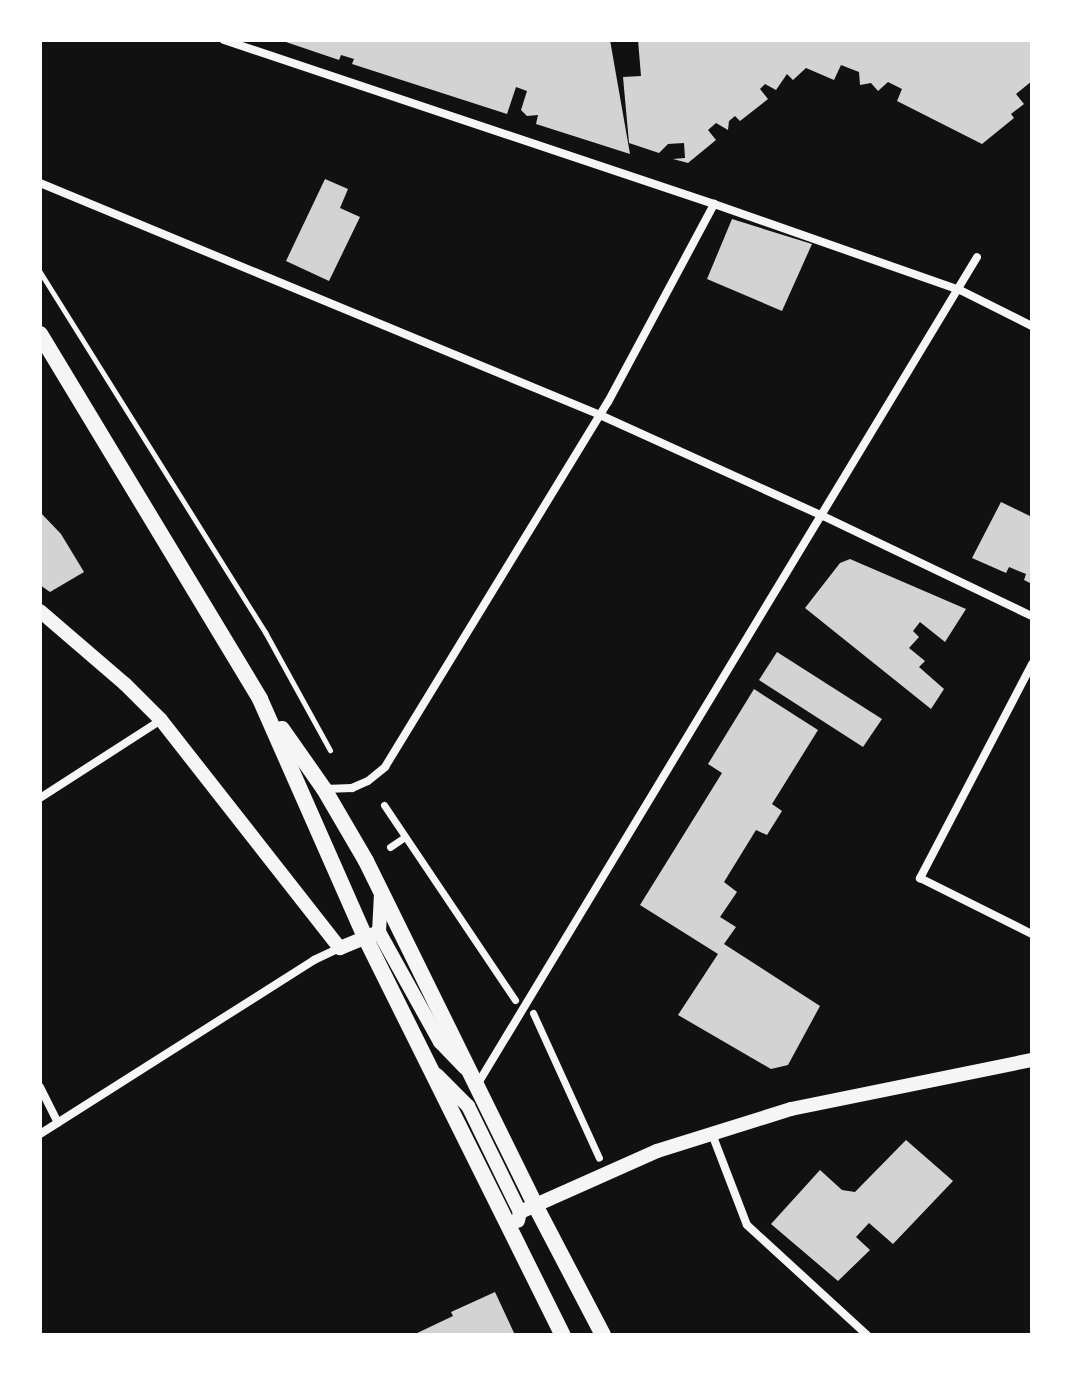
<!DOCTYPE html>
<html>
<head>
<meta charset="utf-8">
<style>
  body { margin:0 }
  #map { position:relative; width:1072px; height:1375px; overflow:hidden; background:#111; font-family:Manrope,sans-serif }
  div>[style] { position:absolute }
  .building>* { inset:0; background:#d3d3d3 }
  .path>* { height:5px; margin:-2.5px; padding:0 2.5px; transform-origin:2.5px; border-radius:2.5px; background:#f5f5f5 }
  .pedestrian>* { height:7px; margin:-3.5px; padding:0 3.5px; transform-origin:3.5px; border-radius:3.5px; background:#f5f5f5 }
  .minor>* { height:8px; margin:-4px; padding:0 4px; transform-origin:4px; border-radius:4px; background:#f5f5f5 }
  .tertiary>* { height:14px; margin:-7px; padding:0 7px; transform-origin:7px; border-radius:7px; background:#f5f5f5 }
  .secondary>* { height:16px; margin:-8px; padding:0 8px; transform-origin:8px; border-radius:8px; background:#f5f5f5 }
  span { translate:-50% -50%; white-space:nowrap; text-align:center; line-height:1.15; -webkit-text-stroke:7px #fff; paint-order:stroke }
  .frame { position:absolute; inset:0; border:42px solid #fff; pointer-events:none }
</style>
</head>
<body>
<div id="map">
  <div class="building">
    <div style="clip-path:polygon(280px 40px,610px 40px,630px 154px,536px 124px,538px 115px,527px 116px,521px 110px,527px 91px,516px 87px,507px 114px,352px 64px,354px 59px,341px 55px,339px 60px)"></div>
    <div style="clip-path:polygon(638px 40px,1032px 40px,1032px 81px,1016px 94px,1024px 104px,1011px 114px,1014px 118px,982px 144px,897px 101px,902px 89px,888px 82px,878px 91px,871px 83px,860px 85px,859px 72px,841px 65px,834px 80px,806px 68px,793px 80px,787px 74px,776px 90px,765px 84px,760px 89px,768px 99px,740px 121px,735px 116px,729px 121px,728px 130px,716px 123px,708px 130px,716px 140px,688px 163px,673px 159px,685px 158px,684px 143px,668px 144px,659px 153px,629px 143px,623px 77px,641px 76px)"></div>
    <div style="clip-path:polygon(325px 179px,348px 189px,340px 208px,360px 217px,329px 281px,286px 261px)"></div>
    <div style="clip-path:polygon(732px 219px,812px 244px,782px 311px,707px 279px)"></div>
    <div style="clip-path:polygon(1001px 502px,1032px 517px,1032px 584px,1024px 580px,1026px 574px,1009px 567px,1006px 573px,972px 558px)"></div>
    <div style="clip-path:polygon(40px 512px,61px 534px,84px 572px,50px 592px,40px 585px)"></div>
    <div style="clip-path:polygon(850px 559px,966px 609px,945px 642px,920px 622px,913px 631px,919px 637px,909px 648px,925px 661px,919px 667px,944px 689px,931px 709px,805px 608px,840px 563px)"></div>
    <div style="clip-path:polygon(777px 652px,882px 719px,863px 747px,759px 680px)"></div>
    <div style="clip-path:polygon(754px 689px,818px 730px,772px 804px,782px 811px,767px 835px,756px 830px,724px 882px,737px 892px,720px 917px,736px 927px,724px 944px,820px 1006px,788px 1065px,771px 1069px,678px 1015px,718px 954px,640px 905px,722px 773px,708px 764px)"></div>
    <div style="clip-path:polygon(906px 1140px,953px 1181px,893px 1244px,869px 1223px,856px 1237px,870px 1250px,838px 1281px,771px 1224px,820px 1170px,842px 1190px,855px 1192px)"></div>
    <div style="clip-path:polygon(495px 1292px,515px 1335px,413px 1335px,453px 1316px,451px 1312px)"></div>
  </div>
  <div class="path">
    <div style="left:40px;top:272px;width:425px;rotate:58deg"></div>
    <div style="left:265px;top:632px;width:135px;rotate:61.2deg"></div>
  </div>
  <div class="pedestrian">
    <div style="left:384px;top:805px;width:235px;rotate:56.1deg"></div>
    <div style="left:390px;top:847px;width:18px;rotate:-34deg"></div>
    <div style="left:533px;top:1013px;width:159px;rotate:65.5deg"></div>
  </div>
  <div class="minor">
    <div style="left:224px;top:40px;width:517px;rotate:18.51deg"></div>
    <div style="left:714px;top:204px;width:261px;rotate:19.3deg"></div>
    <div style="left:960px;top:290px;width:80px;rotate:26.6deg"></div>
    <div style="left:40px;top:183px;width:606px;rotate:22.5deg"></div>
    <div style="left:600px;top:415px;width:245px;rotate:24.4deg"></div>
    <div style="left:823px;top:516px;width:232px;rotate:25.6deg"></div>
    <div style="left:1032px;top:664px;width:242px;rotate:117.6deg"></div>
    <div style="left:920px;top:878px;width:125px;rotate:26.6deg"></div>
    <div style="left:325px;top:789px;width:27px;rotate:-2deg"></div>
    <div style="left:352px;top:788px;width:17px;rotate:-24deg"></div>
    <div style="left:368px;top:781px;width:22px;rotate:-39deg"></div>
    <div style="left:385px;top:767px;width:428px;rotate:-58.6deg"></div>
    <div style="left:608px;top:402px;width:225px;rotate:-61.8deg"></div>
    <div style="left:40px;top:798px;width:144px;rotate:-32.8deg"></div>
    <div style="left:477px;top:1085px;width:967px;rotate:-58.87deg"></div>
    <div style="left:40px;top:1087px;width:40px;rotate:63.4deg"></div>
    <div style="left:40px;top:1134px;width:325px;rotate:-32.4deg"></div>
    <div style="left:314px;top:960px;width:29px;rotate:-25deg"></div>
    <div style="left:712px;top:1134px;width:97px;rotate:69deg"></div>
    <div style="left:747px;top:1225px;width:163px;rotate:42.5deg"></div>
  </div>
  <div class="tertiary">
    <div style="left:40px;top:611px;width:112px;rotate:40.7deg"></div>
    <div style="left:125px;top:684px;width:51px;rotate:45deg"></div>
    <div style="left:161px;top:720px;width:290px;rotate:51.9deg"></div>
    <div style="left:340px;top:948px;width:42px;rotate:-22.3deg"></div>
    <div style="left:379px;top:932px;width:126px;rotate:61deg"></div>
    <div style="left:440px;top:1042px;width:36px;rotate:46deg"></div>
    <div style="left:379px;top:932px;width:39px;rotate:-87deg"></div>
    <div style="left:437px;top:1075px;width:44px;rotate:45deg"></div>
    <div style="left:468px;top:1106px;width:118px;rotate:63.9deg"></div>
    <div style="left:520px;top:1212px;width:9px;rotate:103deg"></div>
    <div style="left:520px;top:1212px;width:150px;rotate:-24deg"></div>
    <div style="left:657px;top:1151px;width:140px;rotate:-17.4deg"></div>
    <div style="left:791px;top:1109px;width:246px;rotate:-11.5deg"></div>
  </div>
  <div class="secondary">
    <div style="left:40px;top:334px;width:426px;rotate:58.9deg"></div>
    <div style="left:260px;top:699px;width:262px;rotate:66.2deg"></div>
    <div style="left:366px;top:939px;width:442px;rotate:63.6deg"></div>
    <div style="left:282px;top:729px;width:73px;rotate:55deg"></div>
    <div style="left:324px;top:789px;width:83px;rotate:59.7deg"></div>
    <div style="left:366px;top:861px;width:381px;rotate:63.8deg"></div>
    <div style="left:534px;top:1203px;width:149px;rotate:62.4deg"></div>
  </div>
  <div class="frame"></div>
</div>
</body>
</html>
